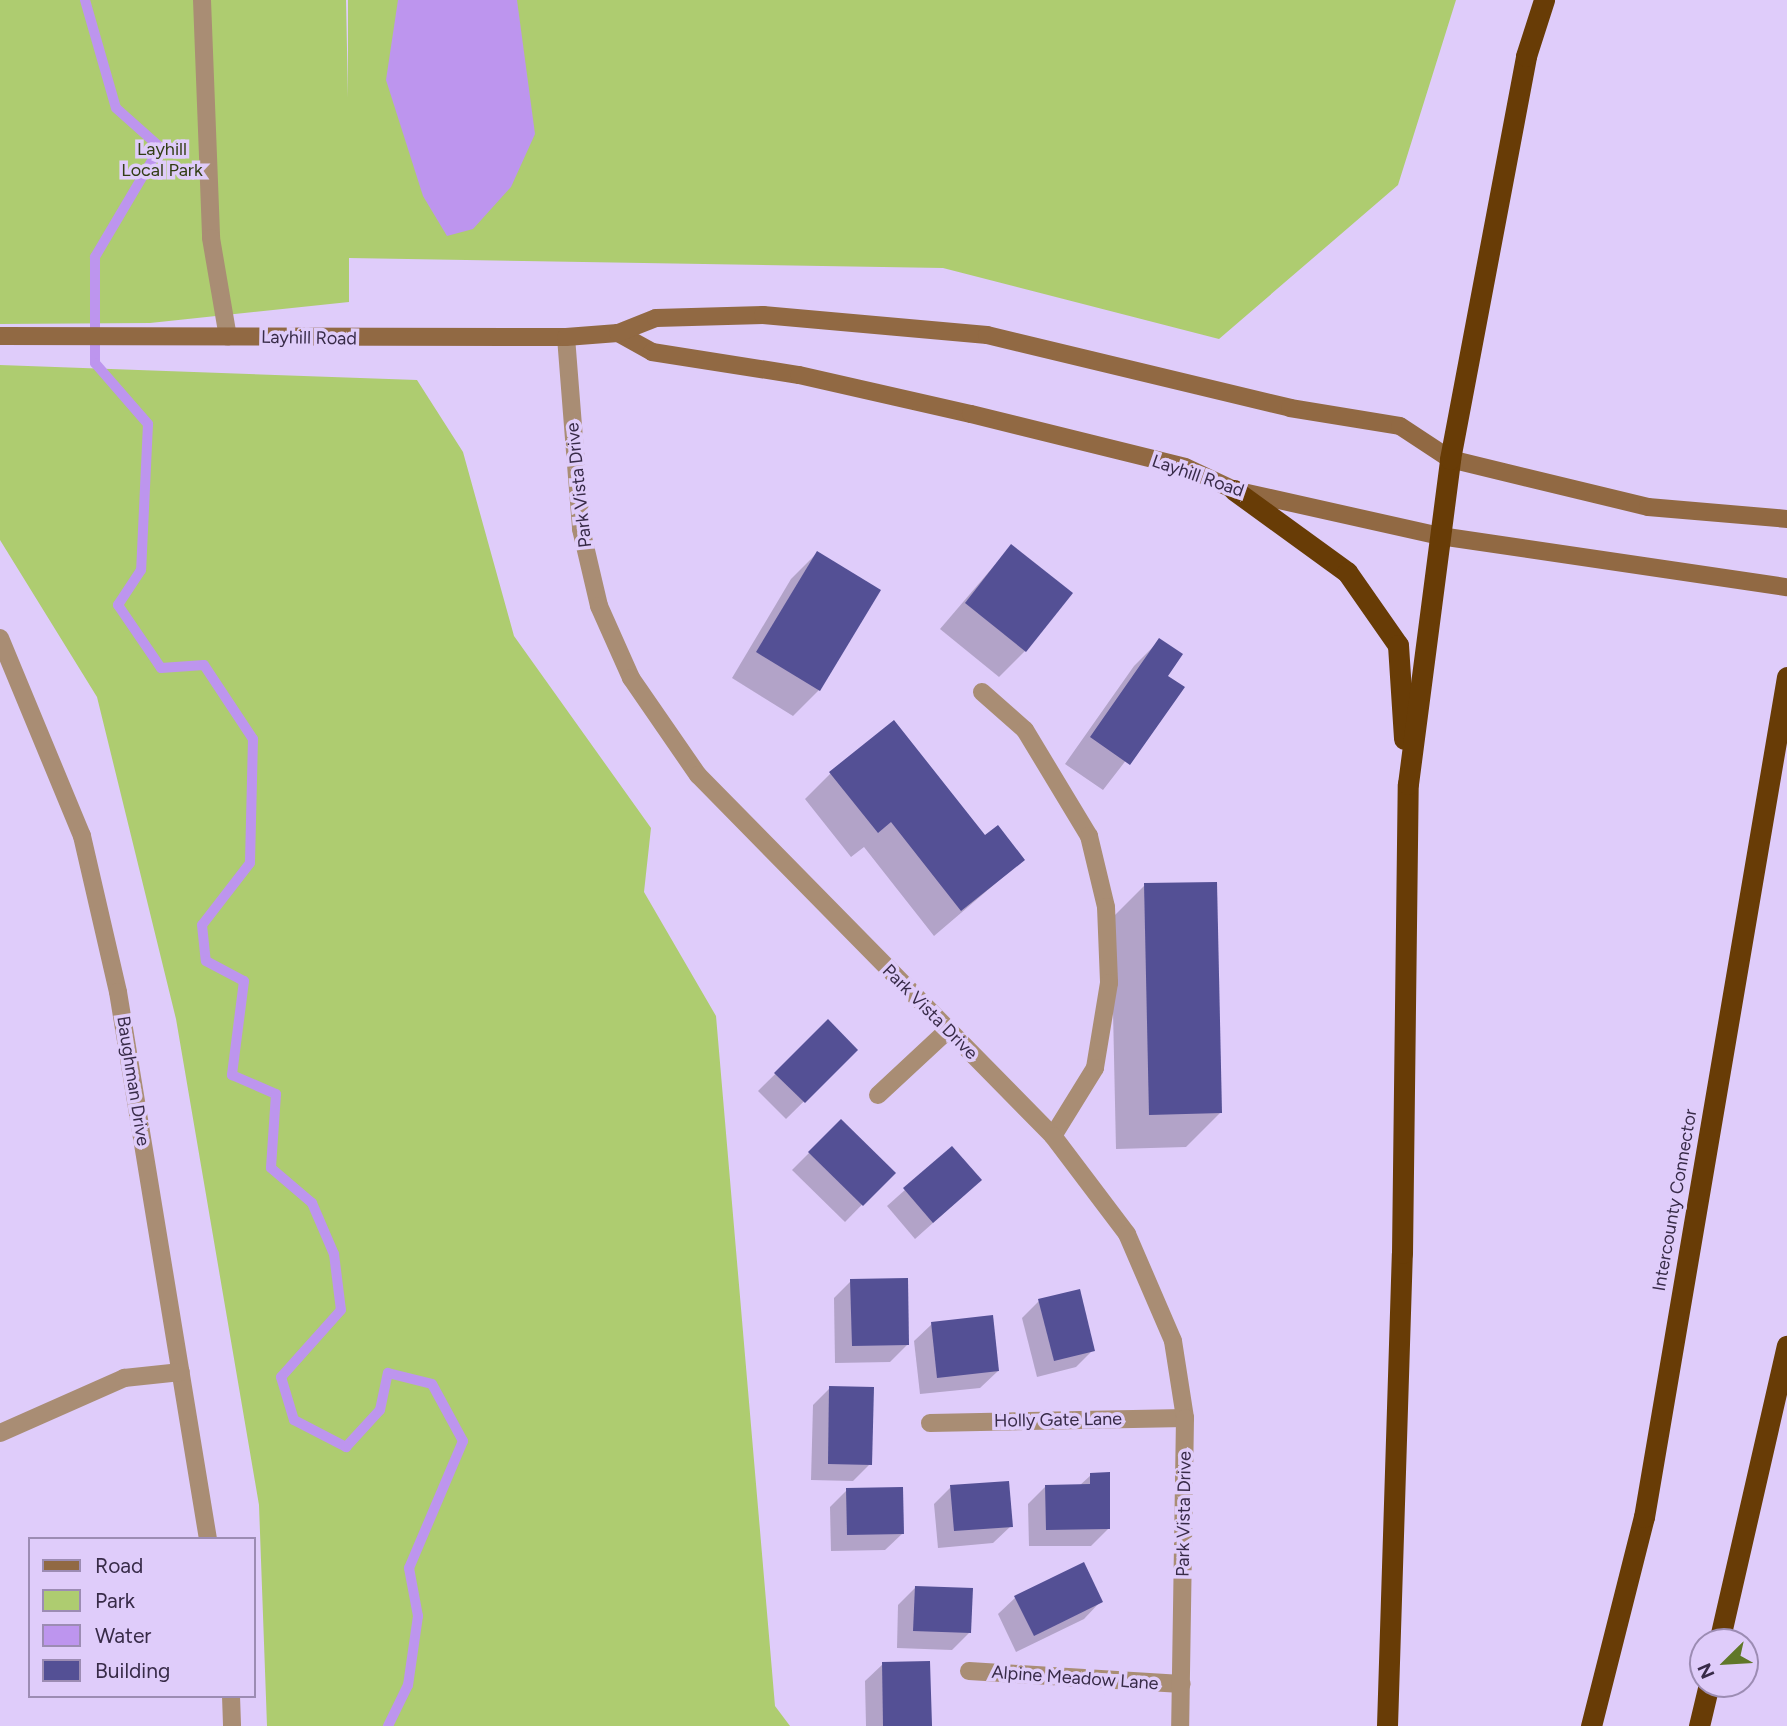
<!DOCTYPE html>
<html>
<head>
<meta charset="utf-8">
<style>
  body { margin:0 }
  #map { position:relative; width:1787px; height:1726px; overflow:hidden; background:#dfccfa; font-family:Figtree,sans-serif }
  div>[style] { position:absolute }
  .green>* { inset:0; background:#aecc70 }
  .water>* { inset:0; background:#bd95ee }
  .shadow>* { inset:0; background:#0003 }
  .stream>* { height:10px; margin:-5px; padding:0 5px; transform-origin:5px; border-radius:5px; background:#bd95ee }
  .building>* { inset:0; background:#545095 }
  .service>* { height:18px; margin:-9px; padding:0 9px; transform-origin:9px; border-radius:9px; background:#a98d74 }
  .minor>* { height:18px; margin:-9px; padding:0 9px; transform-origin:9px; border-radius:9px; background:#a98d74 }
  .tertiary>* { height:18px; margin:-9px; padding:0 9px; transform-origin:9px; border-radius:9px; background:#a98d74 }
  .secondary>* { height:18px; margin:-9px; padding:0 9px; transform-origin:9px; border-radius:9px; background:#916943 }
  .motorway>* { height:21px; margin:-10.5px; padding:0 10.5px; transform-origin:10.5px; border-radius:10.5px; background:#683c06 }
  span { translate:-50% -50%; white-space:nowrap; text-align:center; line-height:1.15; -webkit-text-stroke:7px #dfccfa; paint-order:stroke }
  .park-label { font-size:18px; color:#323e15 }
  .street-label { font-size:18px; color:#382b48 }
  .legend { position:absolute; left:28px; top:1537px; width:228px; height:161px; box-sizing:border-box; background:#dfccfa; border:2px solid #9c8cb3; margin:0; padding:9px 12px; list-style:none; font-size:21px; color:#382b48 }
  .legend li { display:flex; align-items:center; gap:14px; height:35px }
  .legend b { width:35px; border:2px solid #9c8cb3 }
  .north { position:absolute; left:1689px; top:1628px; width:70px; height:70px; box-sizing:border-box; background:#dfccfa; border:2px solid #9c8cb3; border-radius:50%; rotate:246deg; font-size:19px; font-weight:700; line-height:28px; text-align:center; color:#382b48 }
  .north::after { content:''; display:block; margin:auto; width:24px; height:32px; background:#607729; clip-path:polygon(50% 0,100% 100%,50% 72%,0 100%) }
</style>
</head>
<body>
<div id="map">
  <div class="green">
    <div style="clip-path:polygon(0 0,346px 0,348px 98px,348px 0,1456px 0,1398px 185px,1219px 339px,943px 268px,349px 258px,349px 302px,150px 323px,0 324px)"></div>
    <div style="clip-path:polygon(0 365px,417px 380px,463px 452px,514px 636px,651px 828px,644px 892px,716px 1016px,775px 1706px,790px 1726px,267px 1726px,259px 1505px,176px 1019px,97px 697px,0 540px)"></div>
  </div>
  <div class="water">
    <div style="clip-path:polygon(398px 0,517px 0,535px 134px,511px 187px,473px 229px,447px 236px,423px 196px,386px 80px)"></div>
  </div>
  <div class="shadow">
    <div style="clip-path:polygon(1011px 546px,1025px 651px,999px 677px,940px 629px)"></div>
    <div style="clip-path:polygon(817px 553px,819px 690px,793px 716px,732px 678px,791px 579px)"></div>
    <div style="clip-path:polygon(1160px 640px,1166px 676px,1182px 688px,1103px 790px,1065px 764px,1134px 666px)"></div>
    <div style="clip-path:polygon(831px 773px,985px 838px,1023px 860px,934px 936px,864px 847px,851px 857px,805px 799px)"></div>
    <div style="clip-path:polygon(1145px 885px,1220px 1113px,1186px 1147px,1116px 1149px,1111px 919px)"></div>
    <div style="clip-path:polygon(828px 1022px,856px 1050px,786px 1119px,758px 1091px)"></div>
    <div style="clip-path:polygon(841px 1121px,893px 1173px,845px 1222px,792px 1170px)"></div>
    <div style="clip-path:polygon(952px 1148px,962px 1197px,915px 1239px,887px 1206px)"></div>
    <div style="clip-path:polygon(851px 1281px,907px 1345px,890px 1362px,835px 1363px,834px 1298px)"></div>
    <div style="clip-path:polygon(1039px 1301px,1093px 1350px,1076px 1367px,1037px 1377px,1022px 1318px)"></div>
    <div style="clip-path:polygon(932px 1324px,998px 1371px,980px 1388px,920px 1394px,914px 1341px)"></div>
    <div style="clip-path:polygon(830px 1388px,870px 1464px,853px 1481px,811px 1480px,813px 1405px)"></div>
    <div style="clip-path:polygon(1091px 1475px,1109px 1528px,1091px 1546px,1029px 1546px,1028px 1504px,1046px 1486px,1079px 1486px)"></div>
    <div style="clip-path:polygon(951px 1487px,1011px 1526px,993px 1543px,938px 1548px,934px 1504px)"></div>
    <div style="clip-path:polygon(847px 1490px,903px 1533px,885px 1550px,831px 1551px,830px 1507px)"></div>
    <div style="clip-path:polygon(915px 1588px,970px 1632px,952px 1650px,897px 1648px,898px 1605px)"></div>
    <div style="clip-path:polygon(1016px 1597px,1101px 1601px,1084px 1619px,1016px 1652px,998px 1614px)"></div>
    <div style="clip-path:polygon(883px 1664px,930px 1726px,866px 1726px,865px 1681px)"></div>
  </div>
  <div class="stream">
    <div style="left:85px;top:0;width:112px;rotate:74deg"></div>
    <div style="left:116px;top:108px;width:59px;rotate:41.6deg"></div>
    <div style="left:160px;top:147px;width:128px;rotate:120.6deg"></div>
    <div style="left:95px;top:257px;width:106px;rotate:90deg"></div>
    <div style="left:95px;top:363px;width:81px;rotate:49deg"></div>
    <div style="left:148px;top:424px;width:146px;rotate:92.7deg"></div>
    <div style="left:141px;top:570px;width:42px;rotate:123.3deg"></div>
    <div style="left:118px;top:605px;width:76px;rotate:55.7deg"></div>
    <div style="left:161px;top:668px;width:43px;rotate:-4deg"></div>
    <div style="left:204px;top:665px;width:89px;rotate:56.5deg"></div>
    <div style="left:253px;top:739px;width:124px;rotate:91.4deg"></div>
    <div style="left:250px;top:863px;width:78px;rotate:127.7deg"></div>
    <div style="left:202px;top:925px;width:36px;rotate:84deg"></div>
    <div style="left:206px;top:961px;width:43px;rotate:27.8deg"></div>
    <div style="left:244px;top:981px;width:95px;rotate:97.3deg"></div>
    <div style="left:232px;top:1075px;width:48px;rotate:23.4deg"></div>
    <div style="left:276px;top:1094px;width:74px;rotate:93.9deg"></div>
    <div style="left:271px;top:1168px;width:54px;rotate:40.5deg"></div>
    <div style="left:312px;top:1203px;width:56px;rotate:66.7deg"></div>
    <div style="left:334px;top:1254px;width:56px;rotate:82.9deg"></div>
    <div style="left:341px;top:1310px;width:90px;rotate:131.8deg"></div>
    <div style="left:281px;top:1377px;width:45px;rotate:73.2deg"></div>
    <div style="left:294px;top:1420px;width:59px;rotate:27.4deg"></div>
    <div style="left:346px;top:1447px;width:50px;rotate:-47.4deg"></div>
    <div style="left:380px;top:1410px;width:38px;rotate:-78deg"></div>
    <div style="left:388px;top:1373px;width:45px;rotate:14deg"></div>
    <div style="left:432px;top:1384px;width:65px;rotate:61.5deg"></div>
    <div style="left:463px;top:1441px;width:138px;rotate:113deg"></div>
    <div style="left:409px;top:1568px;width:49px;rotate:79.4deg"></div>
    <div style="left:418px;top:1616px;width:70px;rotate:98.2deg"></div>
    <div style="left:408px;top:1685px;width:46px;rotate:116deg"></div>
  </div>
  <div class="building">
    <div style="clip-path:polygon(1011px 544px,1073px 593px,1026px 652px,965px 603px)"></div>
    <div style="clip-path:polygon(817px 551px,881px 590px,820px 691px,756px 652px)"></div>
    <div style="clip-path:polygon(1159px 638px,1183px 654px,1168px 676px,1185px 687px,1130px 765px,1090px 737px)"></div>
    <div style="clip-path:polygon(894px 720px,985px 835px,998px 825px,1025px 860px,961px 911px,891px 822px,878px 833px,829px 772px)"></div>
    <div style="clip-path:polygon(1217px 882px,1222px 1113px,1149px 1115px,1144px 883px)"></div>
    <div style="clip-path:polygon(828px 1019px,858px 1050px,805px 1103px,774px 1073px)"></div>
    <div style="clip-path:polygon(841px 1119px,896px 1173px,863px 1206px,808px 1152px)"></div>
    <div style="clip-path:polygon(952px 1146px,982px 1180px,933px 1223px,903px 1188px)"></div>
    <div style="clip-path:polygon(908px 1278px,909px 1345px,852px 1346px,850px 1279px)"></div>
    <div style="clip-path:polygon(1080px 1289px,1095px 1351px,1054px 1361px,1038px 1299px)"></div>
    <div style="clip-path:polygon(993px 1315px,999px 1371px,937px 1378px,931px 1322px)"></div>
    <div style="clip-path:polygon(829px 1386px,874px 1387px,872px 1465px,828px 1464px)"></div>
    <div style="clip-path:polygon(1110px 1472px,1110px 1529px,1046px 1530px,1045px 1485px,1090px 1484px,1090px 1473px)"></div>
    <div style="clip-path:polygon(1009px 1481px,1013px 1527px,954px 1531px,950px 1485px)"></div>
    <div style="clip-path:polygon(903px 1487px,904px 1534px,847px 1535px,846px 1488px)"></div>
    <div style="clip-path:polygon(1084px 1562px,1103px 1602px,1034px 1636px,1014px 1596px)"></div>
    <div style="clip-path:polygon(915px 1586px,973px 1588px,971px 1633px,913px 1631px)"></div>
    <div style="clip-path:polygon(930px 1661px,932px 1726px,883px 1726px,882px 1662px)"></div>
  </div>
  <div class="service">
    <div style="left:202px;top:0;width:238px;rotate:87.8deg"></div>
    <div style="left:211px;top:238px;width:100px;rotate:80.3deg"></div>
  </div>
  <div class="minor">
    <div style="left:0;top:638px;width:214px;rotate:67.5deg"></div>
    <div style="left:82px;top:836px;width:160px;rotate:77deg"></div>
    <div style="left:118px;top:992px;width:554px;rotate:80.66deg"></div>
    <div style="left:982px;top:692px;width:57px;rotate:41.5deg"></div>
    <div style="left:1025px;top:730px;width:124px;rotate:58.9deg"></div>
    <div style="left:1089px;top:836px;width:73px;rotate:76.5deg"></div>
    <div style="left:1106px;top:907px;width:76px;rotate:87.7deg"></div>
    <div style="left:1109px;top:983px;width:86px;rotate:99.4deg"></div>
    <div style="left:1095px;top:1068px;width:80px;rotate:121.7deg"></div>
    <div style="left:878px;top:1095px;width:96px;rotate:-42.9deg"></div>
    <div style="left:930px;top:1423px;width:255px;rotate:-1.1deg"></div>
    <div style="left:0;top:1433px;width:136px;rotate:-23.9deg"></div>
    <div style="left:124px;top:1378px;width:57px;rotate:-6deg"></div>
    <div style="left:969px;top:1671px;width:213px;rotate:3.5deg"></div>
    <div style="left:231px;top:1696px;width:30px;rotate:88deg"></div>
  </div>
  <div class="tertiary">
    <div style="left:566px;top:337px;width:193px;rotate:85.5deg"></div>
    <div style="left:581px;top:529px;width:79px;rotate:76.8deg"></div>
    <div style="left:599px;top:606px;width:79px;rotate:66deg"></div>
    <div style="left:631px;top:678px;width:118px;rotate:55.4deg"></div>
    <div style="left:698px;top:775px;width:506px;rotate:45.48deg"></div>
    <div style="left:1053px;top:1136px;width:123px;rotate:52.9deg"></div>
    <div style="left:1127px;top:1234px;width:116px;rotate:66.7deg"></div>
    <div style="left:1173px;top:1341px;width:78px;rotate:81.1deg"></div>
    <div style="left:1185px;top:1418px;width:308px;rotate:90.9deg"></div>
  </div>
  <div class="secondary">
    <div style="left:618px;top:333px;width:39px;rotate:29deg"></div>
    <div style="left:652px;top:352px;width:149px;rotate:8.9deg"></div>
    <div style="left:799px;top:375px;width:176px;rotate:12.8deg"></div>
    <div style="left:971px;top:414px;width:220px;rotate:13.9deg"></div>
    <div style="left:1185px;top:467px;width:54px;rotate:25.1deg"></div>
    <div style="left:1234px;top:490px;width:211px;rotate:12.6deg"></div>
    <div style="left:1440px;top:536px;width:351px;rotate:8.4deg"></div>
    <div style="left:0;top:336px;width:566px;rotate:0.1deg"></div>
    <div style="left:566px;top:337px;width:52px;rotate:-4.4deg"></div>
    <div style="left:618px;top:333px;width:41px;rotate:-21.5deg"></div>
    <div style="left:656px;top:318px;width:107px;rotate:-1.6deg"></div>
    <div style="left:763px;top:315px;width:225px;rotate:5.1deg"></div>
    <div style="left:987px;top:335px;width:312px;rotate:13.5deg"></div>
    <div style="left:1290px;top:408px;width:111px;rotate:9.3deg"></div>
    <div style="left:1400px;top:426px;width:60px;rotate:33.4deg"></div>
    <div style="left:1450px;top:459px;width:204px;rotate:13.6deg"></div>
    <div style="left:1648px;top:507px;width:140px;rotate:4.9deg"></div>
  </div>
  <div class="motorway">
    <div style="left:1234px;top:490px;width:140px;rotate:36deg"></div>
    <div style="left:1347px;top:572px;width:89px;rotate:55.1deg"></div>
    <div style="left:1398px;top:645px;width:94px;rotate:86.3deg"></div>
    <div style="left:1719px;top:1642px;width:304px;rotate:-77.1deg"></div>
    <div style="left:1387px;top:1726px;width:473px;rotate:-88.2deg"></div>
    <div style="left:1402px;top:1253px;width:469px;rotate:-89.3deg"></div>
    <div style="left:1408px;top:784px;width:328px;rotate:-82.6deg"></div>
    <div style="left:1450px;top:459px;width:410px;rotate:-79.3deg"></div>
    <div style="left:1526px;top:56px;width:59px;rotate:-72.2deg"></div>
    <div style="left:1591px;top:1726px;width:216px;rotate:-75.8deg"></div>
    <div style="left:1644px;top:1517px;width:852px;rotate:-80.34deg"></div>
    <div style="left:1699px;top:1726px;width:43px;rotate:-76.6deg"></div>
  </div>
  <div class="park-label">
    <span style="left:162px;top:160px">Layhill<br>Local Park</span>
  </div>
  <div class="street-label">
    <span style="left:309px;top:338px;rotate:1deg">Layhill Road</span>
    <span style="left:1198px;top:476px;rotate:19deg">Layhill Road</span>
    <span style="left:579px;top:485px;rotate:-96deg">Park Vista Drive</span>
    <span style="left:930px;top:1012px;rotate:45deg">Park Vista Drive</span>
    <span style="left:133px;top:1081px;rotate:81deg">Baughman Drive</span>
    <span style="left:1675px;top:1200px;rotate:-80deg">Intercounty Connector</span>
    <span style="left:1058px;top:1420px;rotate:-1deg">Holly Gate Lane</span>
    <span style="left:1184px;top:1514px;rotate:-89deg">Park Vista Drive</span>
    <span style="left:1075px;top:1678px;rotate:4deg">Alpine Meadow Lane</span>
  </div>
  <ul class="legend">
  <li><b style="height:9px;background:#916943"></b>Road</li>
  <li><b style="height:19px;background:#aecc70"></b>Park</li>
  <li><b style="height:19px;background:#bd95ee"></b>Water</li>
  <li><b style="height:19px;background:#545095"></b>Building</li>
  </ul>
  <div class="north">N</div>
</div>
</body>
</html>
